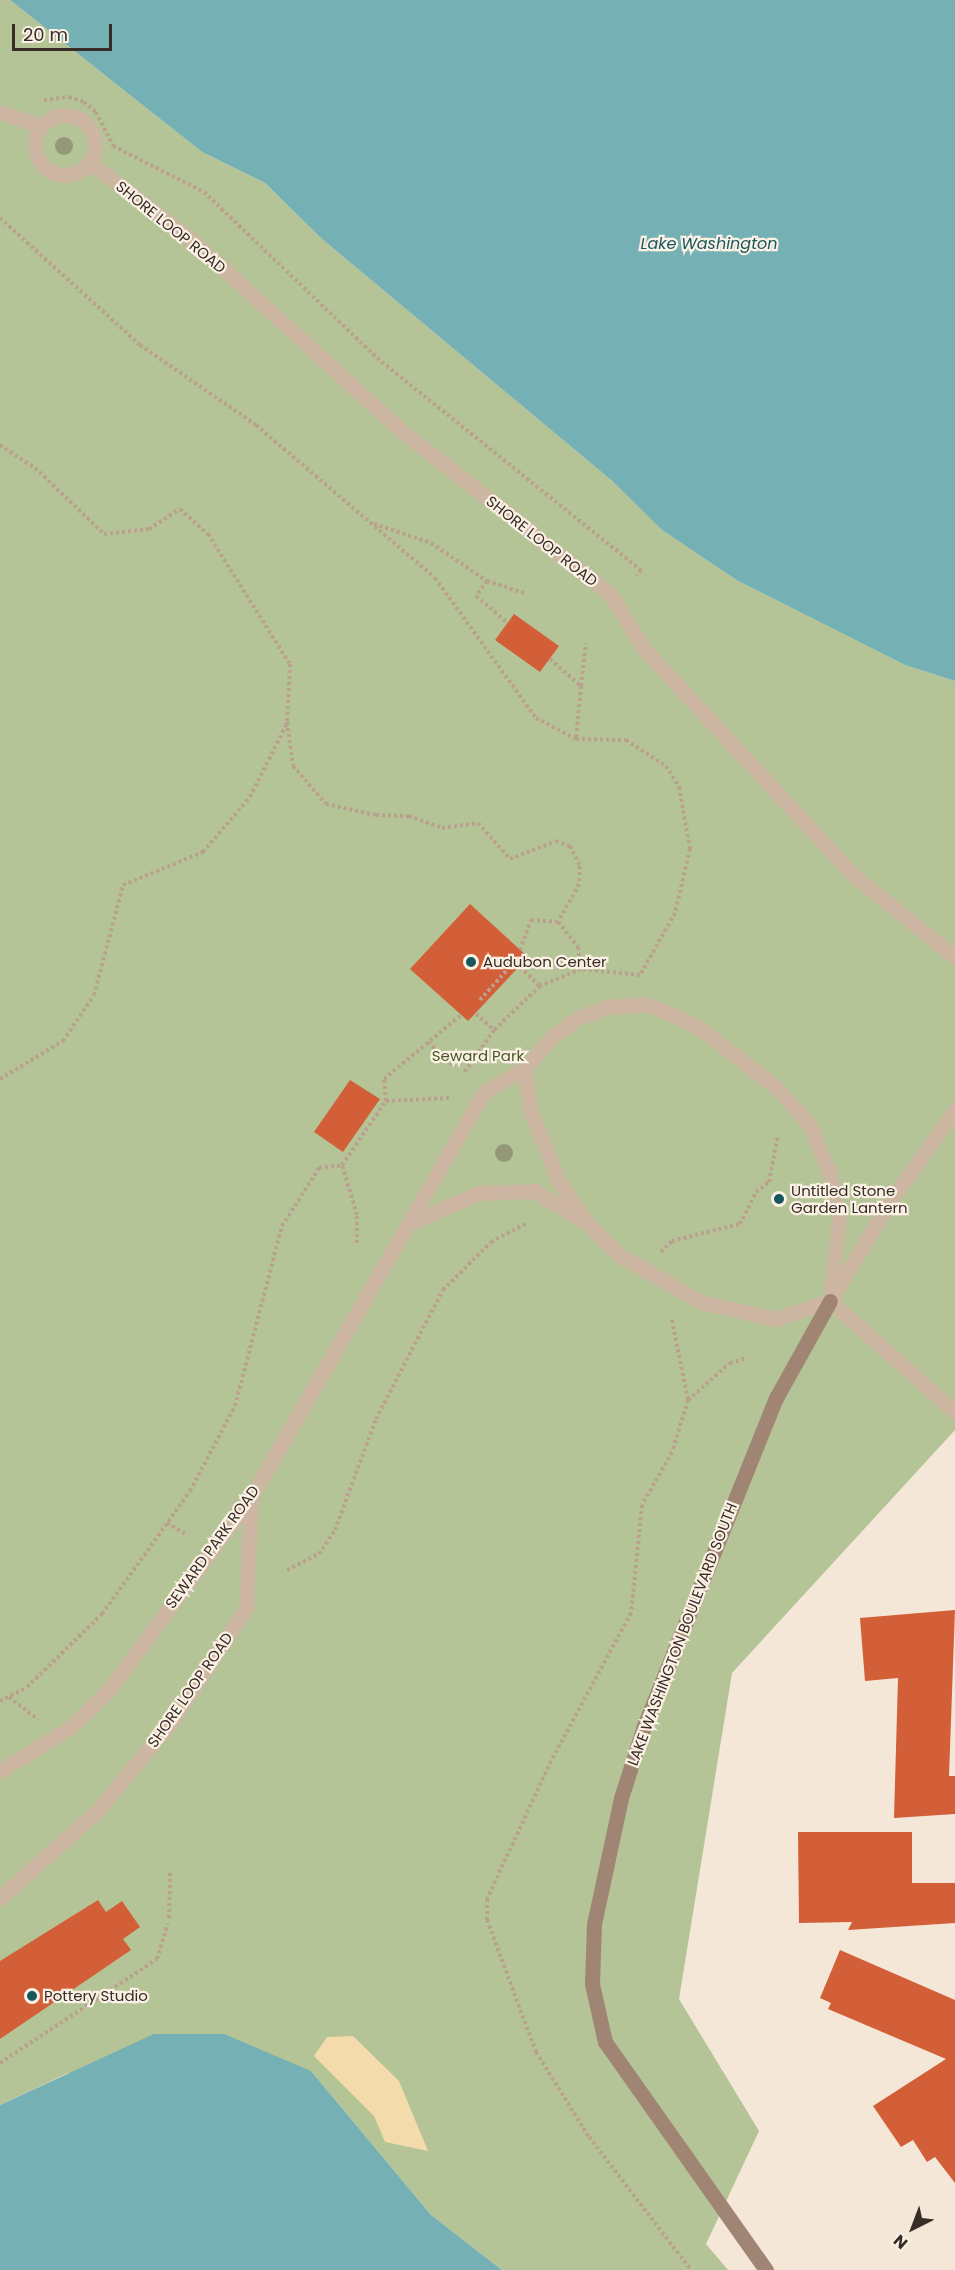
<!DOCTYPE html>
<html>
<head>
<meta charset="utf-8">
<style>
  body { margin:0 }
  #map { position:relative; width:955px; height:2270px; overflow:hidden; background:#f4e7d8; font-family:Poppins,sans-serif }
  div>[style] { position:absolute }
  .green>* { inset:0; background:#b4c497 }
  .sand>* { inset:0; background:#f3dbab }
  .water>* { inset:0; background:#75b0b4 }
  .building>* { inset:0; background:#d25f38 }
  .path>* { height:4px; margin-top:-2px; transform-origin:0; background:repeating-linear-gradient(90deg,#b9a18d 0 3px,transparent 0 6px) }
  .service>* { height:15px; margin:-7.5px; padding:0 7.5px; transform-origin:7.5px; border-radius:7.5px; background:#cdb7a3 }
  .service>.ring { margin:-7.5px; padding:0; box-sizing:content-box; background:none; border:15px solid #cdb7a3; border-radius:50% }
  .pedestrian>* { height:15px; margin:-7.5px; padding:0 7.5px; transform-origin:7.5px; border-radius:7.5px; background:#cdb7a3 }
  .minor>* { height:15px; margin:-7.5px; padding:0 7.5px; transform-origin:7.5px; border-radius:7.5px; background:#cdb7a3 }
  .tertiary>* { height:15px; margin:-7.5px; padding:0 7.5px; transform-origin:7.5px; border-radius:7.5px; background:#cdb7a3 }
  .secondary>* { height:15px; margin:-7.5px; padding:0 7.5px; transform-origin:7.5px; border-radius:7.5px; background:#a18574 }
  .trees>* { width:18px; height:18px; margin:-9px; border-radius:50%; background:#949877 }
  .dots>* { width:16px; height:16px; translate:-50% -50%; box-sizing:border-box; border:3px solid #fbf1e5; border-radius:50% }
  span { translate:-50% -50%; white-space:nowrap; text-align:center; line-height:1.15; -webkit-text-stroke:4.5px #fbf1e5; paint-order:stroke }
  .street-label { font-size:15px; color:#372c26 }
  .poi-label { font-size:15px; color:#372c26 }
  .left { translate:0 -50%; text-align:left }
  .park-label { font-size:15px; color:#465827 }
  .water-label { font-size:16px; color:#17575d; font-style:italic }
  .north { position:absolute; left:883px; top:2198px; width:60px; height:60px; -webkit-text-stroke:4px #fbf1e5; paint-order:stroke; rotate:222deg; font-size:16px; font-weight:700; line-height:24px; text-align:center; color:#372c26 }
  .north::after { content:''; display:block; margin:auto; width:21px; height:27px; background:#372c26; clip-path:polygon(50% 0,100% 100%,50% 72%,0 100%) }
  .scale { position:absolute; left:12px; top:24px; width:100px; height:27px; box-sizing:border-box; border:3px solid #372c26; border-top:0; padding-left:8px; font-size:18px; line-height:21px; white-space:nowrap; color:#372c26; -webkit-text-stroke:4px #fbf1e5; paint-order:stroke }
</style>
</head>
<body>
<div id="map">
  <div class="green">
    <div style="clip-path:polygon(0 0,10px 0,202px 152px,265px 183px,322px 239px,611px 480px,662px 530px,738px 581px,905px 665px,955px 681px,955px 1430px,732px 1673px,679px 1999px,759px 2131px,706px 2244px,728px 2270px,502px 2270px,431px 2215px,311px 2071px,68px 2073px,0 2105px)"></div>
  </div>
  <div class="sand">
    <div style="clip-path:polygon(353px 2036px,399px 2081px,428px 2151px,385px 2142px,374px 2116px,314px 2056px,327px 2037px)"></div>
  </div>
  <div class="water">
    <div style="clip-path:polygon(10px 0,955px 0,955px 681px,905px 665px,738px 581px,662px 530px,611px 480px,322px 239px,265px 183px,202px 152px)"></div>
    <div style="clip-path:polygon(154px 2034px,224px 2034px,311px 2071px,431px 2215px,502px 2270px,0 2270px,0 2105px)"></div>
  </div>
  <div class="building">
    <div style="clip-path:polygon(514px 614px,559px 646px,540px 672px,495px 640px)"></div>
    <div style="clip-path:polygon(470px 904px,528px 957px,468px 1021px,410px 969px)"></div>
    <div style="clip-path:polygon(350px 1080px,380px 1099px,343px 1152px,314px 1132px)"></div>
    <div style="clip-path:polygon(955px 1610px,949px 1776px,955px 1776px,955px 1814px,894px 1818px,898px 1678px,865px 1681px,860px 1618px)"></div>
    <div style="clip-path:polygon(798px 1832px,912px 1832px,912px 1883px,955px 1883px,955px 1923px,848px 1930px,852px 1922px,799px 1923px)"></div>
    <div style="clip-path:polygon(98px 1900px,106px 1912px,122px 1901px,140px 1927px,123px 1939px,131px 1950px,0 2039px,0 1961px)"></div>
    <div style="clip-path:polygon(840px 1950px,955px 2000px,955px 2183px,935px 2157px,927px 2162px,913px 2140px,901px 2147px,873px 2106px,946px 2059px,828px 2009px,831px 2003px,820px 1998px)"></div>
  </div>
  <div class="path">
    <div style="left:44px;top:100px;width:25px;rotate:-7deg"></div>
    <div style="left:69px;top:97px;width:16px;rotate:18deg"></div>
    <div style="left:84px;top:102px;width:16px;rotate:40deg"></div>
    <div style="left:96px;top:112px;width:38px;rotate:63deg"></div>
    <div style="left:113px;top:146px;width:102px;rotate:26.8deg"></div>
    <div style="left:204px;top:192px;width:240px;rotate:43.8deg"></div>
    <div style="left:377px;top:358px;width:339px;rotate:38.8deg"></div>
    <div style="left:641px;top:570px;width:7px;rotate:135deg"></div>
    <div style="left:0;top:218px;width:189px;rotate:42.2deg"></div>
    <div style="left:140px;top:345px;width:141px;rotate:34.6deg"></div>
    <div style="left:256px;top:425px;width:235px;rotate:40.5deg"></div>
    <div style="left:435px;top:578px;width:173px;rotate:54.2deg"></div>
    <div style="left:536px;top:718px;width:45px;rotate:27.7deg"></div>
    <div style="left:576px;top:739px;width:50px;rotate:1.1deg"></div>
    <div style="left:626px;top:740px;width:48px;rotate:33deg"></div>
    <div style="left:666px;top:766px;width:25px;rotate:58deg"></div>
    <div style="left:679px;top:787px;width:63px;rotate:79.9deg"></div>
    <div style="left:690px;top:849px;width:66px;rotate:103.2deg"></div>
    <div style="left:675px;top:913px;width:71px;rotate:119.4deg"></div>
    <div style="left:640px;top:975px;width:59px;rotate:-174.2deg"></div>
    <div style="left:581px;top:969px;width:44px;rotate:157.5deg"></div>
    <div style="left:540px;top:986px;width:64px;rotate:136.3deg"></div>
    <div style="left:494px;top:1030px;width:52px;rotate:124.9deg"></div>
    <div style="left:0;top:445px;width:42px;rotate:33.3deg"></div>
    <div style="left:35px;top:468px;width:95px;rotate:43.7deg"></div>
    <div style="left:104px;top:534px;width:45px;rotate:-6.3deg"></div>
    <div style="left:149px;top:529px;width:37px;rotate:-33deg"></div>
    <div style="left:180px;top:509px;width:38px;rotate:42deg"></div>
    <div style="left:208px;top:534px;width:154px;rotate:57.8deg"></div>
    <div style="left:290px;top:664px;width:58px;rotate:93deg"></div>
    <div style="left:287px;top:722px;width:44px;rotate:82.2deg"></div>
    <div style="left:293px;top:766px;width:50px;rotate:49deg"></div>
    <div style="left:326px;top:804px;width:51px;rotate:12.4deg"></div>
    <div style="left:376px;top:815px;width:33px;rotate:2deg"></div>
    <div style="left:409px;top:816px;width:35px;rotate:20deg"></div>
    <div style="left:442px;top:828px;width:36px;rotate:-8deg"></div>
    <div style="left:478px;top:823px;width:48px;rotate:48.4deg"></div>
    <div style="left:510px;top:859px;width:49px;rotate:-21.4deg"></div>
    <div style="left:556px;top:841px;width:15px;rotate:20deg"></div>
    <div style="left:570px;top:846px;width:22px;rotate:63deg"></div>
    <div style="left:580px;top:866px;width:18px;rotate:93deg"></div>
    <div style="left:579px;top:884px;width:43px;rotate:118.9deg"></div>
    <div style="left:558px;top:922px;width:32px;rotate:51deg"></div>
    <div style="left:578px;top:947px;width:22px;rotate:82deg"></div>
    <div style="left:374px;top:524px;width:60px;rotate:18.4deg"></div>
    <div style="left:431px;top:543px;width:68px;rotate:34.2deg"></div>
    <div style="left:487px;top:581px;width:39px;rotate:18deg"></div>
    <div style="left:487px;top:581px;width:19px;rotate:126deg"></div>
    <div style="left:476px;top:596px;width:42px;rotate:40.2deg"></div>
    <div style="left:550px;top:659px;width:41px;rotate:41.1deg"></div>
    <div style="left:581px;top:686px;width:53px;rotate:95.4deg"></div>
    <div style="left:581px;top:686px;width:43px;rotate:-83.4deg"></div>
    <div style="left:520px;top:950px;width:32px;rotate:-70deg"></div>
    <div style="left:531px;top:920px;width:27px;rotate:4deg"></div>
    <div style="left:520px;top:967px;width:28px;rotate:44deg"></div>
    <div style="left:480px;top:1000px;width:39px;rotate:-48deg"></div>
    <div style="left:476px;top:1014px;width:24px;rotate:42deg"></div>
    <div style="left:428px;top:1042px;width:34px;rotate:43deg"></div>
    <div style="left:0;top:1079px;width:74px;rotate:-31.1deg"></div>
    <div style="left:63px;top:1041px;width:55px;rotate:-56deg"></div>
    <div style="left:94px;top:995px;width:114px;rotate:-75.2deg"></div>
    <div style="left:123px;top:885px;width:87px;rotate:-22.4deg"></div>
    <div style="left:203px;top:852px;width:72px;rotate:-49.5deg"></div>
    <div style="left:250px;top:797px;width:83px;rotate:-63.4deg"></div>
    <div style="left:386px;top:1101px;width:22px;rotate:-95deg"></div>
    <div style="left:384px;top:1079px;width:100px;rotate:-39.7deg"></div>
    <div style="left:357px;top:1243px;width:28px;rotate:-90deg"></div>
    <div style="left:357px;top:1215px;width:52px;rotate:-106.7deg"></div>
    <div style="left:342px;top:1165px;width:78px;rotate:-55.5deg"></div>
    <div style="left:386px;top:1101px;width:63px;rotate:-2.7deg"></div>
    <div style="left:661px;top:1252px;width:16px;rotate:-45deg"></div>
    <div style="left:672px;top:1241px;width:70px;rotate:-14deg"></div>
    <div style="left:740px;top:1224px;width:36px;rotate:-63deg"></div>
    <div style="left:756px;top:1192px;width:16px;rotate:-38deg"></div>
    <div style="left:769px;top:1182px;width:48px;rotate:-79.2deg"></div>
    <div style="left:672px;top:1320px;width:82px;rotate:78.7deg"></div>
    <div style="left:688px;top:1400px;width:54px;rotate:107.1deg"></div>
    <div style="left:672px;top:1452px;width:61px;rotate:119.5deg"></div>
    <div style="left:642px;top:1505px;width:109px;rotate:95.8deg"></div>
    <div style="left:631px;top:1613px;width:168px;rotate:118.4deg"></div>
    <div style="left:551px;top:1761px;width:152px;rotate:114.9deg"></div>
    <div style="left:487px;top:1899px;width:21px;rotate:90deg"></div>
    <div style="left:487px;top:1920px;width:141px;rotate:69.6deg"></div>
    <div style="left:536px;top:2052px;width:100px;rotate:58.1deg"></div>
    <div style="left:589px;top:2137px;width:168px;rotate:52.5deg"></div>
    <div style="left:688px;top:1400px;width:56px;rotate:-41.4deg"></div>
    <div style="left:730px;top:1363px;width:18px;rotate:-16deg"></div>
    <div style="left:167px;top:1523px;width:21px;rotate:31deg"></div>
    <div style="left:287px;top:1570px;width:36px;rotate:-27deg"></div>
    <div style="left:319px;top:1554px;width:29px;rotate:-56deg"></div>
    <div style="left:335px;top:1530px;width:118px;rotate:-69.7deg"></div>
    <div style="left:376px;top:1419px;width:145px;rotate:-62.6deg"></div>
    <div style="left:443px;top:1290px;width:68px;rotate:-45deg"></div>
    <div style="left:491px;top:1242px;width:41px;rotate:-27.8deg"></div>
    <div style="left:9px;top:1697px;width:37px;rotate:38deg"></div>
    <div style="left:0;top:1701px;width:30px;rotate:-27deg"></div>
    <div style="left:27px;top:1687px;width:105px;rotate:-44.2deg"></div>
    <div style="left:102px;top:1614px;width:151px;rotate:-54.4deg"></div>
    <div style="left:190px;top:1491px;width:96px;rotate:-62.1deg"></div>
    <div style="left:235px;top:1406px;width:186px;rotate:-75.4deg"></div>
    <div style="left:282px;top:1226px;width:69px;rotate:-57.5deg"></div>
    <div style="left:319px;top:1168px;width:23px;rotate:-7deg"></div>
    <div style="left:169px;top:1918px;width:45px;rotate:-88.7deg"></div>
    <div style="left:0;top:2063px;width:188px;rotate:-33.5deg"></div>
    <div style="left:157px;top:1959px;width:37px;rotate:-73deg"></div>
  </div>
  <div class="service">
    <div class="ring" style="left:35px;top:115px;width:45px;height:45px"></div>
    <div style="left:90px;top:163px;width:129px;rotate:37.1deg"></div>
    <div style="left:193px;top:241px;width:284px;rotate:42.3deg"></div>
    <div style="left:403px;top:432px;width:263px;rotate:38deg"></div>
    <div style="left:610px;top:594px;width:65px;rotate:58.3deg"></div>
    <div style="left:644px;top:649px;width:308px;rotate:47.2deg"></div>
    <div style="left:853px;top:875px;width:131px;rotate:38.8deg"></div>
    <div style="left:0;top:1898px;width:132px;rotate:-41.9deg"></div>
    <div style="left:98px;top:1810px;width:113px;rotate:-50.4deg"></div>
    <div style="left:170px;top:1723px;width:138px;rotate:-56.5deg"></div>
    <div style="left:246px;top:1608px;width:111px;rotate:-87.4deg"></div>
  </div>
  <div class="pedestrian">
    <div style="left:0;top:112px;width:43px;rotate:18.9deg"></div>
  </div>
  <div class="minor">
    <div style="left:414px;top:1221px;width:71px;rotate:-23.3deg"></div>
    <div style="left:479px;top:1193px;width:56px;rotate:-2deg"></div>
    <div style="left:535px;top:1191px;width:57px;rotate:32deg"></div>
    <div style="left:0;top:1771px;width:84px;rotate:-31.8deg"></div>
    <div style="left:71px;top:1727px;width:52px;rotate:-44.2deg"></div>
    <div style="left:108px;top:1691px;width:241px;rotate:-53.6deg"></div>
    <div style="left:251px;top:1497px;width:467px;rotate:-60.1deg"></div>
    <div style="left:484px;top:1092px;width:48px;rotate:-30.3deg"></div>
    <div style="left:525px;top:1068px;width:40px;rotate:-49deg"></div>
    <div style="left:551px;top:1038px;width:34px;rotate:-37deg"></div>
    <div style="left:578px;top:1018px;width:32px;rotate:-20deg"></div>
    <div style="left:608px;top:1007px;width:39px;rotate:-4deg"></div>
    <div style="left:647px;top:1004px;width:55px;rotate:23.7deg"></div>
    <div style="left:697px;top:1026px;width:101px;rotate:37.8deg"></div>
    <div style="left:777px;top:1088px;width:48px;rotate:48.4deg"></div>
    <div style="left:809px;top:1124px;width:51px;rotate:66.9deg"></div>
    <div style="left:829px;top:1171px;width:47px;rotate:77.7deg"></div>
    <div style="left:839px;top:1217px;width:84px;rotate:96.1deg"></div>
    <div style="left:830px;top:1301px;width:58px;rotate:161.9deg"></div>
    <div style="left:775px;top:1319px;width:76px;rotate:-167.1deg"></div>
    <div style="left:701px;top:1302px;width:95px;rotate:-150.2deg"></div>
    <div style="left:619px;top:1255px;width:45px;rotate:-135deg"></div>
    <div style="left:587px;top:1223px;width:50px;rotate:-123.7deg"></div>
    <div style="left:559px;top:1181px;width:78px;rotate:-111.9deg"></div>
    <div style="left:530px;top:1109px;width:41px;rotate:-97deg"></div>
  </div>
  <div class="tertiary">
    <div style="left:955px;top:1110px;width:112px;rotate:125.5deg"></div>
    <div style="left:890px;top:1201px;width:117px;rotate:121deg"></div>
    <div style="left:830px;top:1301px;width:167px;rotate:41.6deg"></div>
  </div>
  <div class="secondary">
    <div style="left:766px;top:2270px;width:279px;rotate:-125.2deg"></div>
    <div style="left:605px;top:2042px;width:59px;rotate:-102.6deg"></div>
    <div style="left:592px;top:1984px;width:60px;rotate:-88.1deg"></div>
    <div style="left:594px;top:1924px;width:129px;rotate:-77.9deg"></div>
    <div style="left:621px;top:1798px;width:76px;rotate:-72.3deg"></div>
    <div style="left:644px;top:1726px;width:354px;rotate:-68.1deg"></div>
    <div style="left:776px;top:1398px;width:111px;rotate:-60.9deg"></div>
  </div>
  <div class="trees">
    <div style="left:64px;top:146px"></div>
    <div style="left:504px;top:1153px"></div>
  </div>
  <div class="dots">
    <div style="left:471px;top:962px;background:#17575d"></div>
    <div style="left:779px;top:1199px;background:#17575d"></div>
    <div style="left:32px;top:1996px;background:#17575d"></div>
  </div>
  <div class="street-label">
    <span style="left:171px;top:227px;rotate:39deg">SHORE LOOP ROAD</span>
    <span style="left:542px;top:541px;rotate:38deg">SHORE LOOP ROAD</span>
    <span style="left:212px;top:1547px;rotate:-54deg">SEWARD PARK ROAD</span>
    <span style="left:682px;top:1634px;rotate:-69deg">LAKE WASHINGTON BOULEVARD SOUTH</span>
    <span style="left:190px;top:1690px;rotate:-55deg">SHORE LOOP ROAD</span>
  </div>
  <div class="poi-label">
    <span class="left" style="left:483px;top:962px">Audubon Center</span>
    <span class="left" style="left:791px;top:1199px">Untitled Stone<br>Garden Lantern</span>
    <span class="left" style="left:44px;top:1996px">Pottery Studio</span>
  </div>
  <div class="park-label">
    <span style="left:478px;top:1056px">Seward Park</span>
  </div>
  <div class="water-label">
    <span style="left:709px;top:244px">Lake Washington</span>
  </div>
  <div class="north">N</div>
  <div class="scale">20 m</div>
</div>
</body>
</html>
